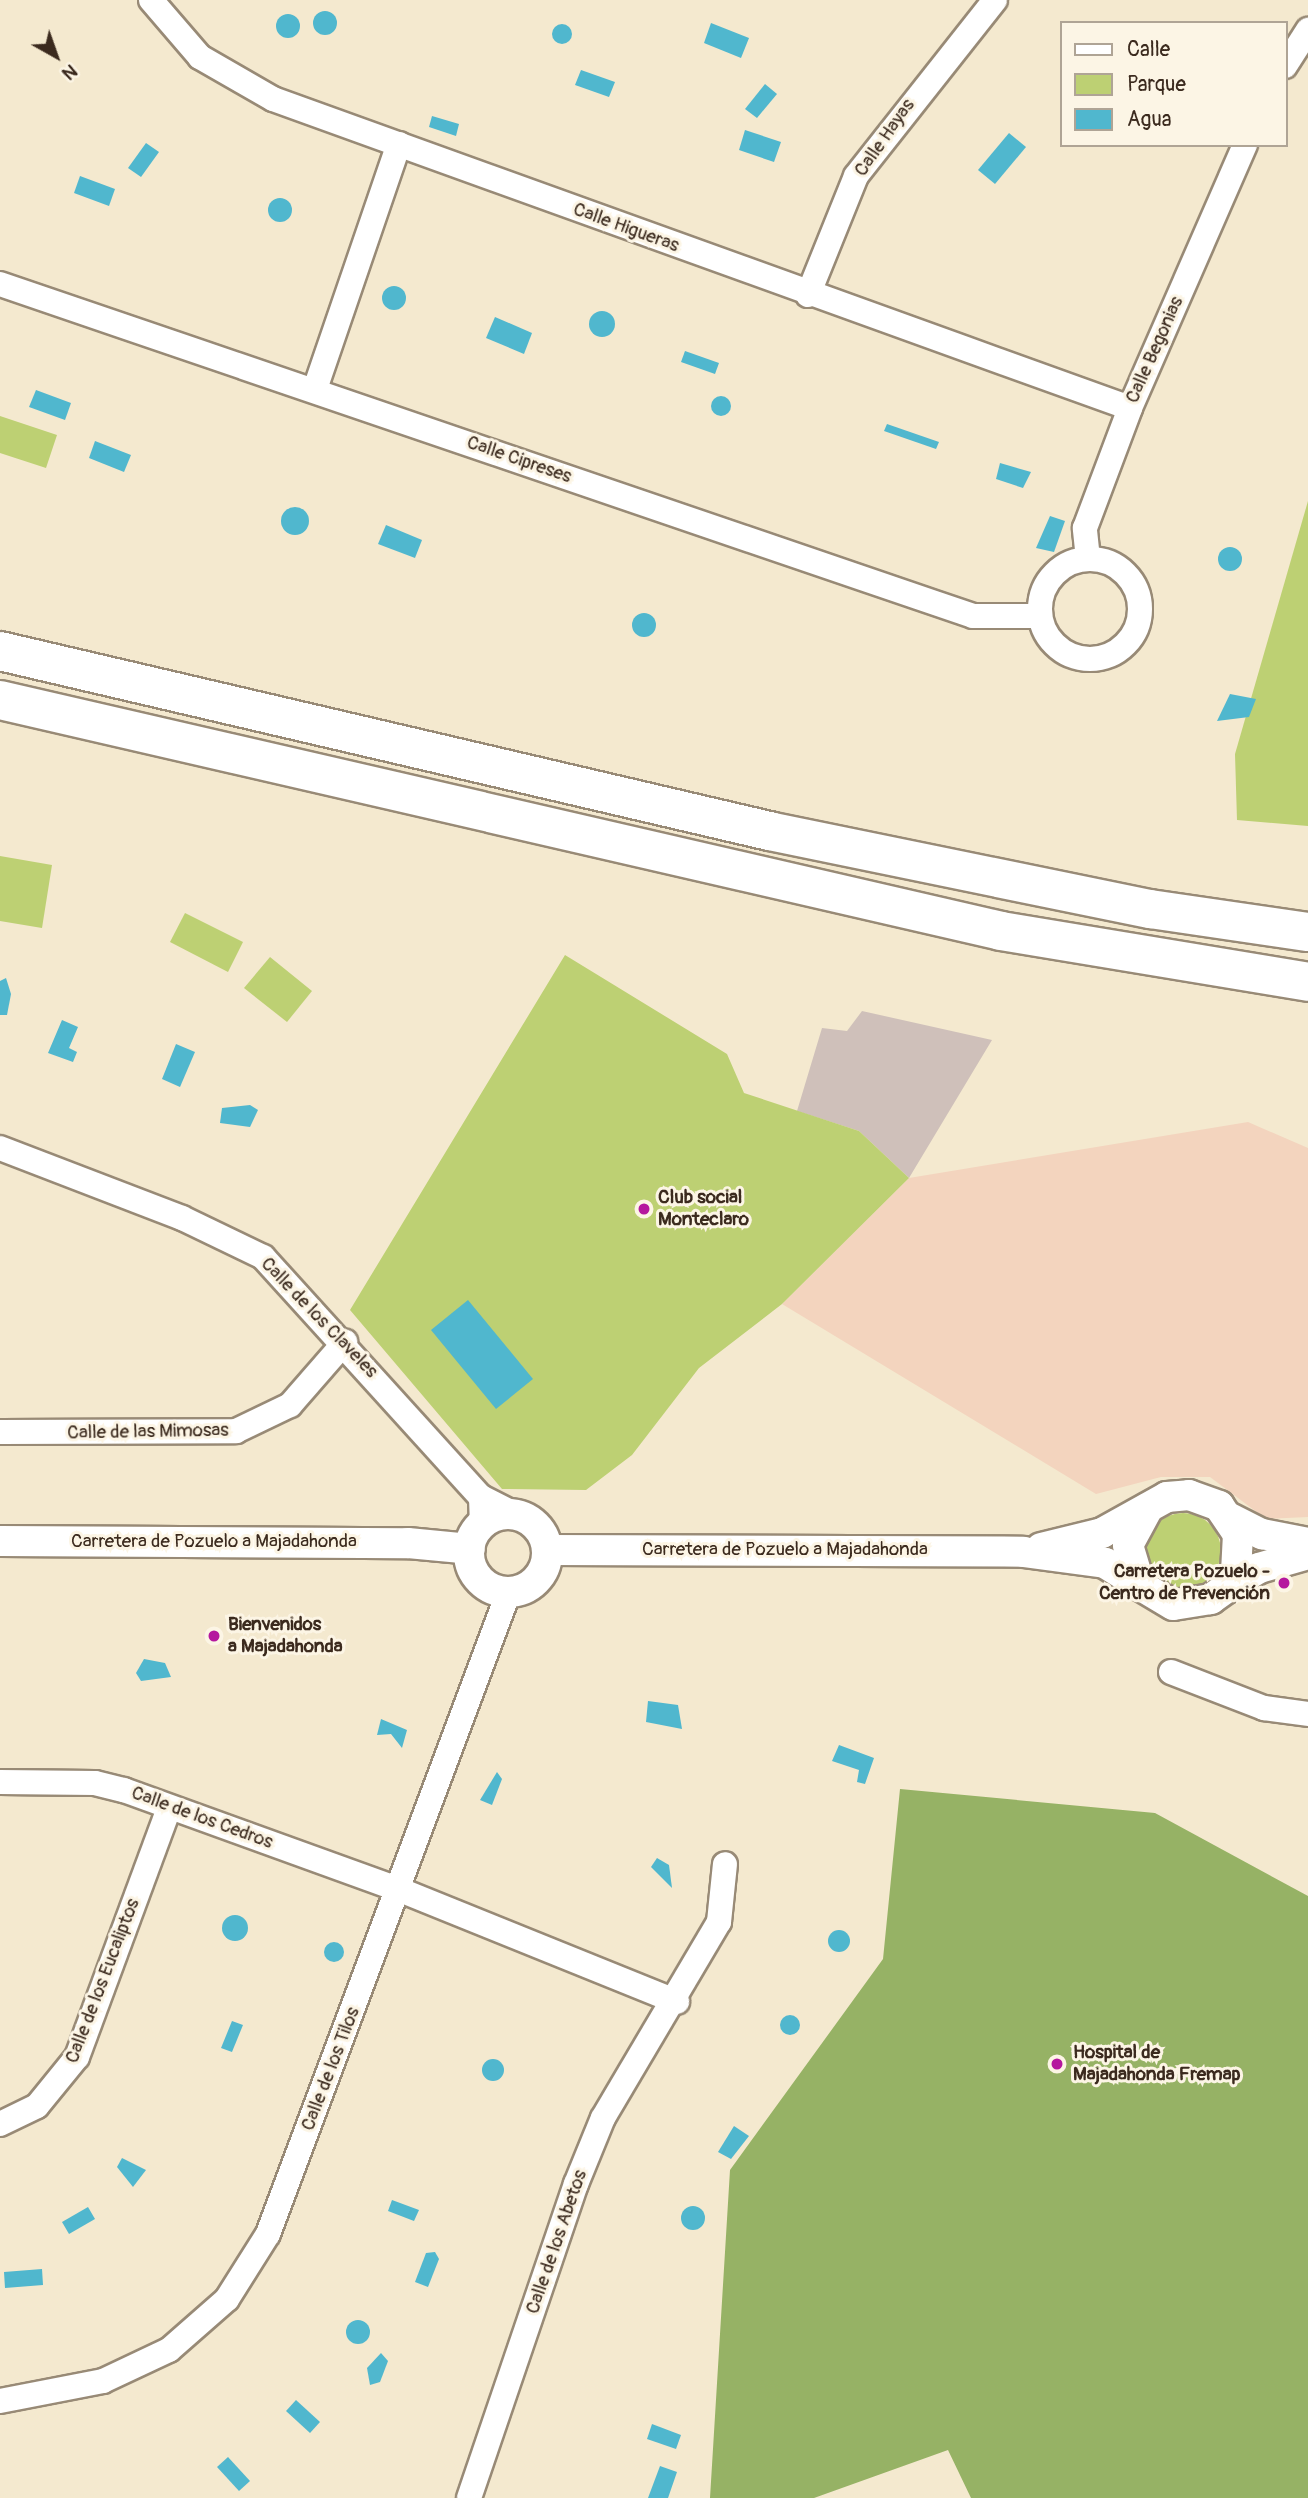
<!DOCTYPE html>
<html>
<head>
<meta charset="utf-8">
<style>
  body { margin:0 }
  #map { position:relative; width:1308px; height:2498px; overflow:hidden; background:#f4e9cf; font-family:Pangolin,sans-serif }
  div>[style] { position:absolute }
  .built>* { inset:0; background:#f3d4be }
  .industrial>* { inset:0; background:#cfc0ba }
  .green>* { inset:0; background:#bdd073 }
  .round { border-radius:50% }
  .forest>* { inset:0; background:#96b265 }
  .water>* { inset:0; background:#50b7ce }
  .roads { filter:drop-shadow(2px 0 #988a76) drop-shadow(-2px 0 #988a76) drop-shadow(0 2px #988a76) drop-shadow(0 -2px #988a76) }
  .minor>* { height:24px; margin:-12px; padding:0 12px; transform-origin:12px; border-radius:12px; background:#fff }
  .minor>.ring { margin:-12px; padding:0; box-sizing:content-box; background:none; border:24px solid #fff; border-radius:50% }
  .tertiary>* { height:30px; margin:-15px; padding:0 15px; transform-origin:15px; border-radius:15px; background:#fff }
  .tertiary>.ring { margin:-15px; padding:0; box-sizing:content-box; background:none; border:30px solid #fff; border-radius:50% }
  .motorway>* { height:38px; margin:-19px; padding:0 19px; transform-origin:19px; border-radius:19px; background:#fff }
  .dots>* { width:19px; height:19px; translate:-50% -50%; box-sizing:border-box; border:4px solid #fcf5e5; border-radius:50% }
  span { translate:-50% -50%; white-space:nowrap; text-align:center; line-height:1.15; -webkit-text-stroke:6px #fcf5e5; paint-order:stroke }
  .street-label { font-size:19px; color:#3b2a1e }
  .poi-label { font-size:19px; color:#3b2a1e; font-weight:700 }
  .left { translate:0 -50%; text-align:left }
  .right { translate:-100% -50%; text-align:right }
  .legend { position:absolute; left:1060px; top:21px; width:228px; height:126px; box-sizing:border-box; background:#fcf5e5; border:2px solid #afa495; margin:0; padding:9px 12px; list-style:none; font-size:21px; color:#3b2a1e }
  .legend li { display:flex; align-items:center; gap:14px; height:35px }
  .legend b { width:35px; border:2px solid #afa495 }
  .north { position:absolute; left:21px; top:21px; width:70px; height:70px; -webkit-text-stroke:5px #fcf5e5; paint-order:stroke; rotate:140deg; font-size:19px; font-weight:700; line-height:28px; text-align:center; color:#3b2a1e }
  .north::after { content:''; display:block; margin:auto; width:24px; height:32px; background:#3b2a1e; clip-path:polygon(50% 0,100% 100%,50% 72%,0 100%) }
</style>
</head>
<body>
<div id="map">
  <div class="built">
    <div style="clip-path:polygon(1248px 1122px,1308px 1148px,1308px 1517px,1266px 1519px,1210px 1477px,1161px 1477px,1096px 1494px,782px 1304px,909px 1178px)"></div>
  </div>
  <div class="industrial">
    <div style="clip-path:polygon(862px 1011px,992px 1040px,909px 1178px,859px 1131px,797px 1111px,822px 1028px,847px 1031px)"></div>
  </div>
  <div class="green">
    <div style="clip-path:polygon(0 416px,57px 435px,46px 468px,0 453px)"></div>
    <div style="clip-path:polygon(1308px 501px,1308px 826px,1237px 820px,1235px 754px)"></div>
    <div style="clip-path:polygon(0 856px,52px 865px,42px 928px,0 921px)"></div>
    <div style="clip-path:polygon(185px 913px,243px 942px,228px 972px,170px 942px)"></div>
    <div style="clip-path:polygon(565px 955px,727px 1054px,744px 1093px,859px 1131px,909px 1178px,782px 1304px,699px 1368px,632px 1455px,586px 1490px,502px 1489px,350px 1310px)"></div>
    <div style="clip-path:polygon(270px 957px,312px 991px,287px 1022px,244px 988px)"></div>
    <div class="round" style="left:1145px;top:1513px;width:76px;height:76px"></div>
  </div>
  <div class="forest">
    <div style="clip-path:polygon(900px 1789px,1155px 1813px,1308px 1896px,1308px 2498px,971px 2498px,948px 2450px,814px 2498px,710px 2498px,730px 2170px,883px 1959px)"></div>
  </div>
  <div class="water">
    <div class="round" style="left:313px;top:11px;width:24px;height:24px"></div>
    <div class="round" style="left:276px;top:14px;width:24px;height:24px"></div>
    <div style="clip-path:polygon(711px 23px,749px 38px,741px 58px,704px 43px)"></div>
    <div class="round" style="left:552px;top:24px;width:20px;height:20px"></div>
    <div style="clip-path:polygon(581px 70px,615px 82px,609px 97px,575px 85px)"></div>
    <div style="clip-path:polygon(765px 84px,777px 94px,757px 118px,745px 109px)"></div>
    <div style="clip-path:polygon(432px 116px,459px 124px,456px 136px,429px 127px)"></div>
    <div style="clip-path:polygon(745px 130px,781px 142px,774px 162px,739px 150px)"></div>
    <div style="clip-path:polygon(1009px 133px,1026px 147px,995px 184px,978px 170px)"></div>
    <div style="clip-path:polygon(146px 143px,159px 152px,141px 177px,128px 168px)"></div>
    <div style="clip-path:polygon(80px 176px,115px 189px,109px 206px,74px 193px)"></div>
    <div class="round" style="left:268px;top:198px;width:24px;height:24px"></div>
    <div class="round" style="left:382px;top:286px;width:24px;height:24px"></div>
    <div class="round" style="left:589px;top:311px;width:26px;height:26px"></div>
    <div style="clip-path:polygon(495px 317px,532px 333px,524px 354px,486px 338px)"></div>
    <div style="clip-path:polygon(685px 351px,719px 363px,715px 374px,681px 362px)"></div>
    <div style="clip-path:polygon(36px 390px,71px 403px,65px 420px,29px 407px)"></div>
    <div class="round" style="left:711px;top:396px;width:20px;height:20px"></div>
    <div style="clip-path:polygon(887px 424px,939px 442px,936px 449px,884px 431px)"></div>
    <div style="clip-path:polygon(95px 441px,131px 455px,124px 472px,89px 458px)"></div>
    <div style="clip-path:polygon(1000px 463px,1031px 472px,1023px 488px,996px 479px)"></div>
    <div class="round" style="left:281px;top:507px;width:28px;height:28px"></div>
    <div style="clip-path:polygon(1050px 516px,1065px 521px,1054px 552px,1036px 548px)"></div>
    <div style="clip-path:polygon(386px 525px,422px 540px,415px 558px,378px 544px)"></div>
    <div class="round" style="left:1218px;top:547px;width:24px;height:24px"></div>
    <div class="round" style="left:632px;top:613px;width:24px;height:24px"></div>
    <div style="clip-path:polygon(1230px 694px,1256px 699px,1249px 717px,1217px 721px)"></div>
    <div style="clip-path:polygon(6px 978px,11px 994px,7px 1015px,0 1015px,0 981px)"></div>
    <div style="clip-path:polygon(62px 1020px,78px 1027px,69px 1048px,77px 1052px,73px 1062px,48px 1053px)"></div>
    <div style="clip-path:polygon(176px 1044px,195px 1052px,180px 1087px,162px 1079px)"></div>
    <div style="clip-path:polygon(250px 1105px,258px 1110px,250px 1127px,220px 1123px,222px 1108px)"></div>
    <div style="clip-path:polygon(468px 1300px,533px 1379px,496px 1409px,431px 1330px)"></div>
    <div style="clip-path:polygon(144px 1659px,165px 1663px,171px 1677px,141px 1681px,136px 1673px)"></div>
    <div style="clip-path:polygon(648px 1701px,678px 1705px,682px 1729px,646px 1722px)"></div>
    <div style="clip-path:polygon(381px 1719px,407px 1730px,402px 1748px,391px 1734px,377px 1735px)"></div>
    <div style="clip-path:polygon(839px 1745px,874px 1758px,865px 1784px,857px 1782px,859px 1770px,832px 1761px)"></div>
    <div style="clip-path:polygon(497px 1772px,502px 1779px,492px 1805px,480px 1800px)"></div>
    <div style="clip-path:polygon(657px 1858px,669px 1865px,672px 1888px,651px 1867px)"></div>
    <div class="round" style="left:222px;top:1915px;width:26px;height:26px"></div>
    <div class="round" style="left:828px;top:1930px;width:22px;height:22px"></div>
    <div class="round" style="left:324px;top:1942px;width:20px;height:20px"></div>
    <div class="round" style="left:780px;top:2015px;width:20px;height:20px"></div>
    <div style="clip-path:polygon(232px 2021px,243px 2025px,232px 2052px,221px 2048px)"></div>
    <div class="round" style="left:482px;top:2059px;width:22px;height:22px"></div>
    <div style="clip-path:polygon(734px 2126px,749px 2136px,731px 2159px,718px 2152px)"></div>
    <div style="clip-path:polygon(122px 2158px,146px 2170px,133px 2187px,117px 2167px)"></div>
    <div style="clip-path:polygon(392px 2200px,419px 2210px,414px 2221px,388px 2211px)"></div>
    <div class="round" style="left:681px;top:2206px;width:24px;height:24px"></div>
    <div style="clip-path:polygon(88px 2207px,95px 2219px,69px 2234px,62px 2222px)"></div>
    <div style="clip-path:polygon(435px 2252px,439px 2259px,428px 2287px,415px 2282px,426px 2253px)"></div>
    <div style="clip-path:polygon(42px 2269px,43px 2285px,5px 2288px,4px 2272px)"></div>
    <div class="round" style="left:346px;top:2320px;width:24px;height:24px"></div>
    <div style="clip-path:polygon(381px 2353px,388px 2361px,380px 2382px,370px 2385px,367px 2368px)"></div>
    <div style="clip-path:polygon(296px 2400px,320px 2422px,310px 2433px,286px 2411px)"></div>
    <div style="clip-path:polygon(652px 2424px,681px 2435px,676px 2449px,647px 2439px)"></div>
    <div style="clip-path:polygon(228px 2457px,250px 2481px,239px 2491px,217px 2467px)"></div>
    <div style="clip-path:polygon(660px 2466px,677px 2472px,668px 2498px,648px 2498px)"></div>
  </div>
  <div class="roads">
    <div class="minor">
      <div style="left:151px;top:0;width:75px;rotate:49.3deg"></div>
      <div style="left:200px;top:57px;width:84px;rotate:29.9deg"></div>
      <div style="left:273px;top:99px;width:911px;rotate:19.83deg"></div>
      <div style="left:1285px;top:66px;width:43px;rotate:-57.4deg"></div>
      <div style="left:0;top:284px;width:1028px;rotate:18.84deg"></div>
      <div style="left:973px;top:616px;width:67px"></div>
      <div style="left:808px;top:295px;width:128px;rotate:-68deg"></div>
      <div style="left:856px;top:176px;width:224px;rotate:-51.7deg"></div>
      <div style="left:315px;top:389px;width:259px;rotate:-71.1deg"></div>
      <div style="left:1088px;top:559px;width:31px;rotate:-96deg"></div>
      <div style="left:1085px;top:528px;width:128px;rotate:-69.4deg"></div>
      <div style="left:1130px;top:408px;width:287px;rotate:-66.4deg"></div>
      <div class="ring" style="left:1040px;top:559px;width:76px;height:76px"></div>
      <div style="left:0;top:1148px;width:195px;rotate:21deg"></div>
      <div style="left:182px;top:1218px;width:90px;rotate:25.7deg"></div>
      <div style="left:263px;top:1257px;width:324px;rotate:47.8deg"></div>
      <div style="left:481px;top:1497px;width:37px;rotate:27deg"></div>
      <div style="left:0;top:1432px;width:236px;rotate:-0.2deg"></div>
      <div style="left:236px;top:1431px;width:60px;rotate:-25.7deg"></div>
      <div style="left:290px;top:1405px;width:84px;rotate:-48.9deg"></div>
      <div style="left:481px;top:1497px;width:26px;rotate:88deg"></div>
      <div style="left:1171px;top:1672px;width:100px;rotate:21.2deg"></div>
      <div style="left:1264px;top:1708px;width:44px;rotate:7.8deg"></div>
      <div style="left:0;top:1782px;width:95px;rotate:0.6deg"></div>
      <div style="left:95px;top:1783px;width:30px;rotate:14deg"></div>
      <div style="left:124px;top:1790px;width:291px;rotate:19.9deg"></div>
      <div style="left:398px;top:1889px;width:301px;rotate:22deg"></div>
      <div style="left:0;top:2124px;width:41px;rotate:-25.9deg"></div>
      <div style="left:37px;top:2106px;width:63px;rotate:-50.8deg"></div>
      <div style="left:77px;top:2057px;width:265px;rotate:-69.7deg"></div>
      <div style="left:0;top:2401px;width:105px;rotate:-11deg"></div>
      <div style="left:103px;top:2381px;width:73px;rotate:-25.2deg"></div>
      <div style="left:169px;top:2350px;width:77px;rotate:-41.3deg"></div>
      <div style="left:227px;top:2299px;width:77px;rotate:-57.8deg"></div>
      <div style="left:268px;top:2234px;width:687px;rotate:-69.45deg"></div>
      <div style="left:469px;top:2498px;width:332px;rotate:-71.2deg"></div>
      <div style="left:576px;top:2184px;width:71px;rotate:-67.8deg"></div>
      <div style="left:603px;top:2118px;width:228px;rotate:-59.4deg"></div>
      <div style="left:719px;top:1922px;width:58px;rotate:-84.1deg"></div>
    </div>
    <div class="tertiary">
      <div class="ring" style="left:469px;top:1514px;width:48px;height:48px"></div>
      <div style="left:1230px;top:1518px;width:36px;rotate:27deg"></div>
      <div style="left:1262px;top:1534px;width:47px;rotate:11.1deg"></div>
      <div style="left:0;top:1541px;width:408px;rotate:0.3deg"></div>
      <div style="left:408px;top:1543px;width:62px;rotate:5.5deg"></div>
      <div style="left:1041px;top:1548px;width:63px;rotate:-13.8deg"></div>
      <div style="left:1102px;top:1533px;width:74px;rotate:-29deg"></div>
      <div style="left:1167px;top:1497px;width:22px;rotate:-5deg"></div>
      <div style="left:1189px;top:1495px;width:32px;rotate:20deg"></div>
      <div style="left:1219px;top:1506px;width:34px;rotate:56deg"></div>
      <div style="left:1238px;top:1534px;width:37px;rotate:93deg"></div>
      <div style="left:1236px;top:1571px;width:20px;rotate:120deg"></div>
      <div style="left:1226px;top:1588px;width:19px;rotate:144deg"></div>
      <div style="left:1211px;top:1599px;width:38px;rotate:171deg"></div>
      <div style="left:1173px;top:1605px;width:39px;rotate:-149deg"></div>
      <div style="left:1140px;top:1585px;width:42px;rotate:-106.7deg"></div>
      <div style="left:1128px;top:1545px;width:42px;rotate:-61.6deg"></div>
      <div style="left:547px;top:1550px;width:476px;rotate:0.2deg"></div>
      <div style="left:1023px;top:1552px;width:83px;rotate:7.6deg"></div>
      <div style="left:1105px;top:1563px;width:41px;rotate:32.2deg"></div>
      <div style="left:1226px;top:1588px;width:39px;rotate:-31deg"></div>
      <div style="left:1259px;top:1568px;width:51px;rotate:-15.9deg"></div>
    </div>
    <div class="motorway">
      <div style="left:0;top:651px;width:790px;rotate:13.17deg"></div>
      <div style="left:769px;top:831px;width:389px;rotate:11.6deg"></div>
      <div style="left:1150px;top:909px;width:160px;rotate:8.3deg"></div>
      <div style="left:0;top:700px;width:1027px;rotate:12.99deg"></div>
      <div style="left:1001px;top:931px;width:311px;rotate:9.4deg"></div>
    </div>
  </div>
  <div class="dots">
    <div style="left:644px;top:1209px;background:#b5179e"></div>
    <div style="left:1284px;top:1583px;background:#b5179e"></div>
    <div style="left:214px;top:1636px;background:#b5179e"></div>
    <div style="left:1057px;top:2064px;background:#b5179e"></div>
  </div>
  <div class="street-label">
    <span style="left:885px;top:138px;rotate:-55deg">Calle Hayas</span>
    <span style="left:626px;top:228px;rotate:20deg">Calle Higueras</span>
    <span style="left:1155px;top:350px;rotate:-66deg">Calle Begonias</span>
    <span style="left:519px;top:460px;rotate:19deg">Calle Cipreses</span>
    <span style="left:319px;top:1318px;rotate:46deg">Calle de los Claveles</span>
    <span style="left:148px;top:1432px;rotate:-1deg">Calle de las Mimosas</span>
    <span style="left:214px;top:1542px">Carretera de Pozuelo a Majadahonda</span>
    <span style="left:785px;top:1550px">Carretera de Pozuelo a Majadahonda</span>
    <span style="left:202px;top:1818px;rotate:20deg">Calle de los Cedros</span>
    <span style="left:103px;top:1981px;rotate:-69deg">Calle de los Eucaliptos</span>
    <span style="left:331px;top:2069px;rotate:-69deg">Calle de los Tilos</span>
    <span style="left:557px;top:2242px;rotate:-71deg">Calle de los Abetos</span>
  </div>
  <div class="poi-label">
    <span class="left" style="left:658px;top:1209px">Club social<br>Monteclaro</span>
    <span class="right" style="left:1270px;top:1583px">Carretera Pozuelo -<br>Centro de Prevención</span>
    <span class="left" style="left:228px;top:1636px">Bienvenidos<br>a Majadahonda</span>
    <span class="left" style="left:1073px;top:2064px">Hospital de<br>Majadahonda Fremap</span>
  </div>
  <ul class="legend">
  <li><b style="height:9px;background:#fff"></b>Calle</li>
  <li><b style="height:19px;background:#bdd073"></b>Parque</li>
  <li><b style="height:19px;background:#50b7ce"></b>Agua</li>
  </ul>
  <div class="north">N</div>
</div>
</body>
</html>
